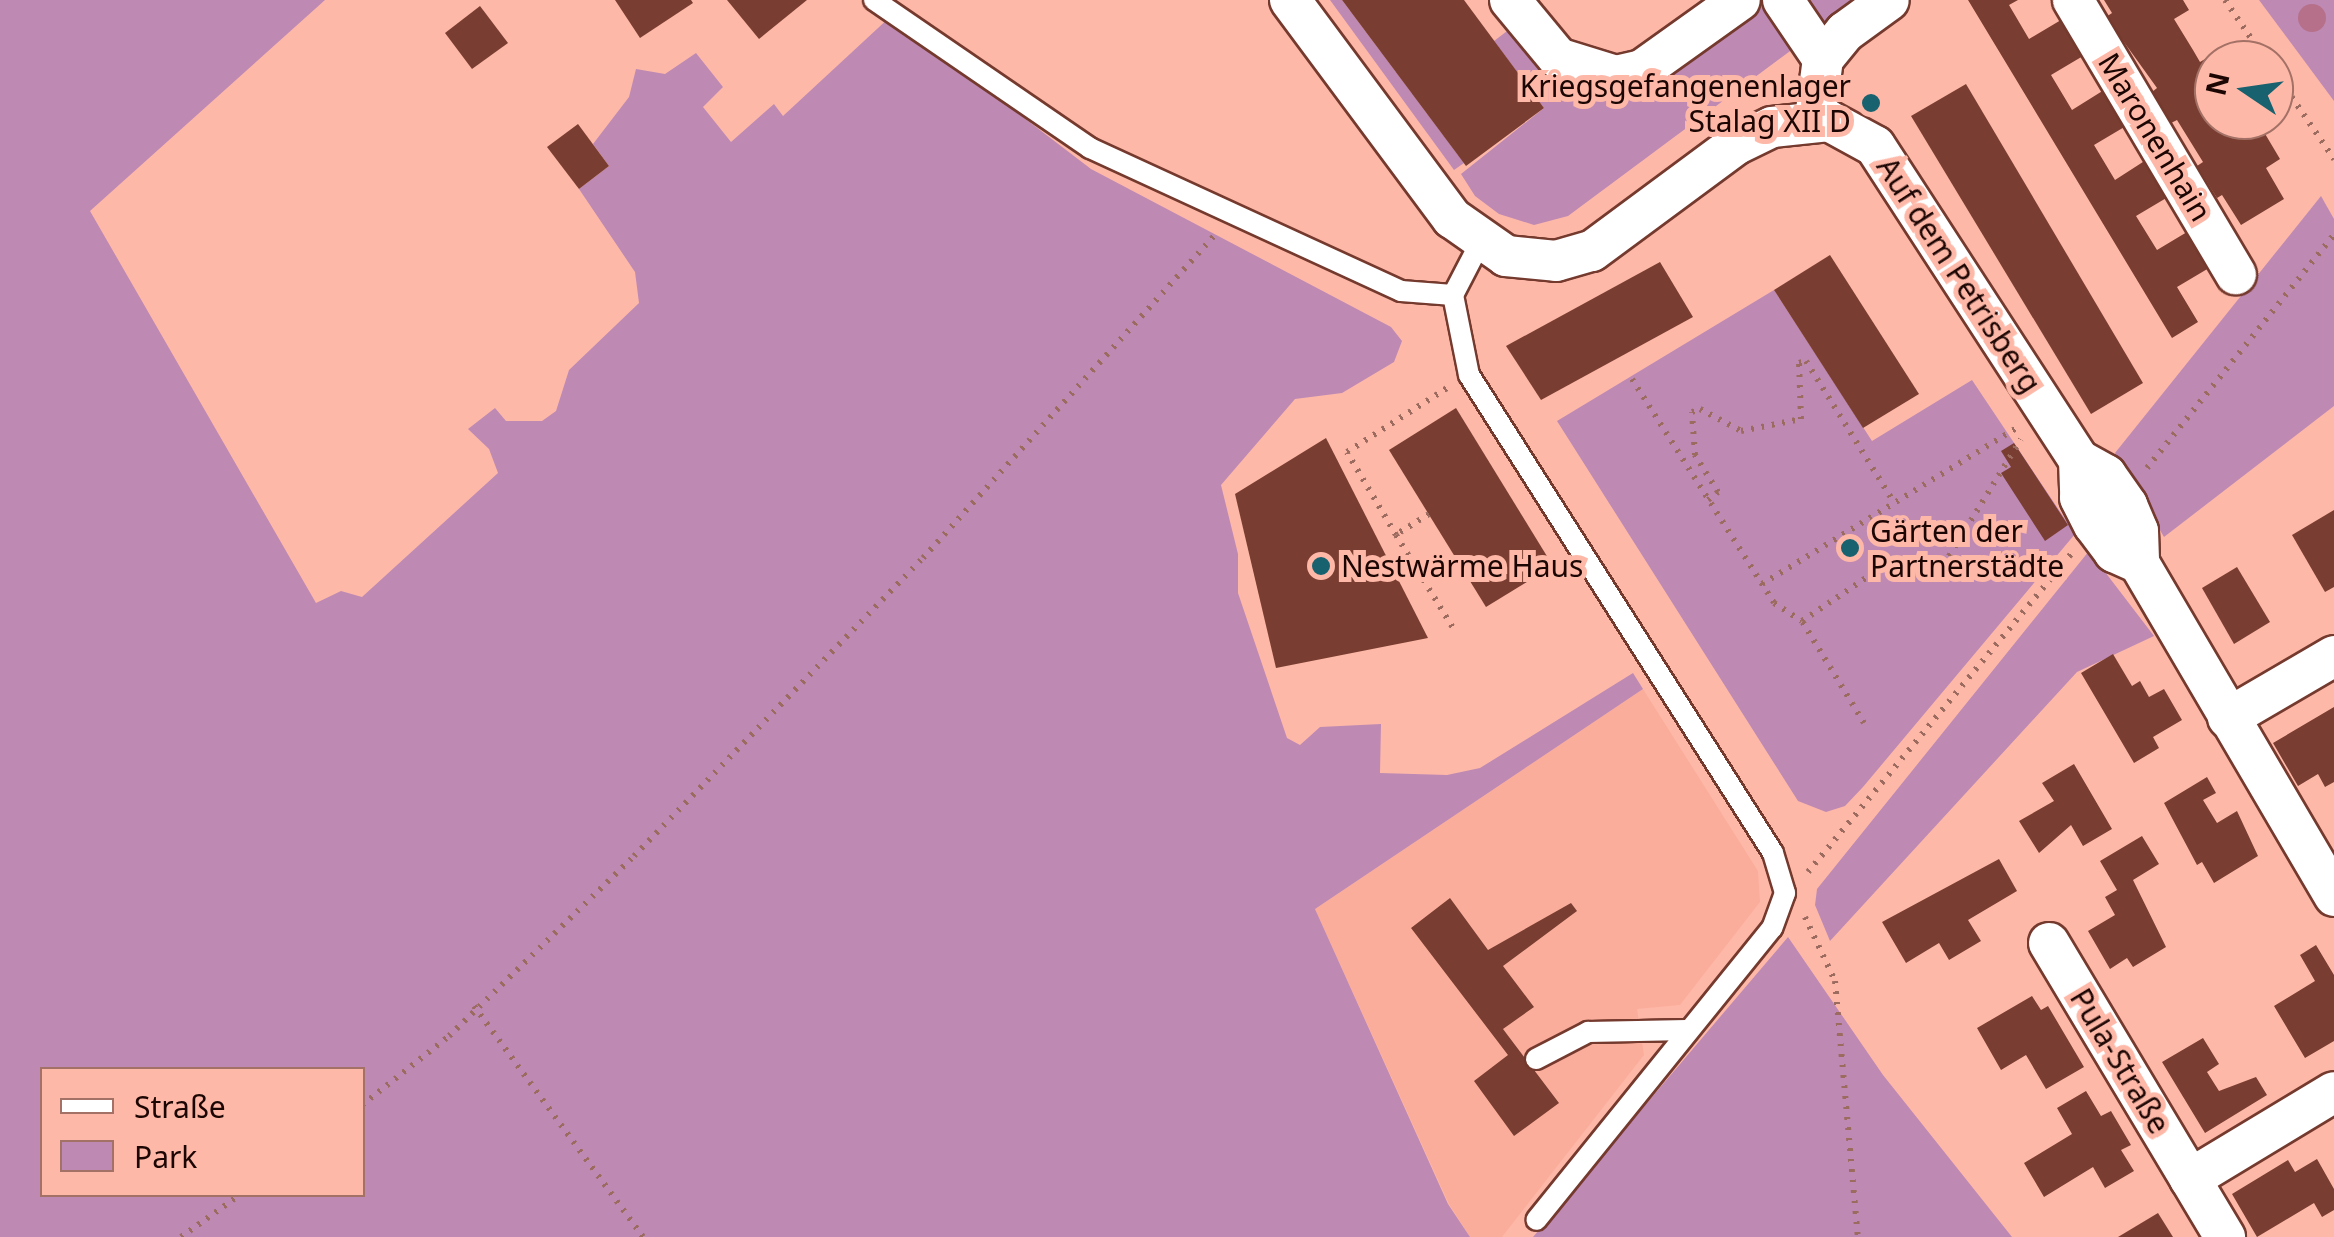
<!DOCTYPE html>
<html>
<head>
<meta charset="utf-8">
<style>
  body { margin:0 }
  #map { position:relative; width:2334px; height:1237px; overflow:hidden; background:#feb8a8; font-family:"Noto Sans",sans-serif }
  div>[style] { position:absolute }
  .built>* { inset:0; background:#fbad9b }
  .green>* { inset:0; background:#be8ab4 }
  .building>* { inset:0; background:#793e31 }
  .path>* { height:6px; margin-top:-3px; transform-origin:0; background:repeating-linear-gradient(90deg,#9c6b60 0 2.5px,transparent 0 10.5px) }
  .roads { filter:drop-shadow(2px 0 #753a2e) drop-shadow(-2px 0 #753a2e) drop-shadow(0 2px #753a2e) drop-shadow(0 -2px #753a2e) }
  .service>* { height:20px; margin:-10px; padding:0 10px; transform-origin:10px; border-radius:10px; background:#fff }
  .minor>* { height:40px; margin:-20px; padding:0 20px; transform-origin:20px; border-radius:20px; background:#fff }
  .trees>* { width:28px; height:28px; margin:-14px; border-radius:50%; background:#b6708a }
  .dots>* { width:28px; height:28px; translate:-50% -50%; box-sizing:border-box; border:5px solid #feb8a8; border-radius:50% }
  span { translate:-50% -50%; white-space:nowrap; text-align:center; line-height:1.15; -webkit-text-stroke:10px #feb8a8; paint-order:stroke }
  .poi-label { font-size:30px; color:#1c0603 }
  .right { translate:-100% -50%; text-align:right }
  .left { translate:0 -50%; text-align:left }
  .street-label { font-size:30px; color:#1c0603 }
  .legend { position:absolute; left:40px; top:1067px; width:325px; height:130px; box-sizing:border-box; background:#feb8a8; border:2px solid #a47166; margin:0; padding:12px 18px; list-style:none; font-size:30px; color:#1c0603 }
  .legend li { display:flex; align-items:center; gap:20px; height:50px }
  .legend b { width:50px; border:2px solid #a47166 }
  .north { position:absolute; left:2194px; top:40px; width:100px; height:100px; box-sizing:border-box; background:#feb8a8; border:2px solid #a47166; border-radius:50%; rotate:283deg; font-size:28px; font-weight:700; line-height:40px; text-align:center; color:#1c0603 }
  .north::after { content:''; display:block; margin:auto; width:35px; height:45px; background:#18626f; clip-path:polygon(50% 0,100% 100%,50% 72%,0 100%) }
</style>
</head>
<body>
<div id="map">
  <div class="built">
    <div style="clip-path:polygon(1643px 689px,1758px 871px,1760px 902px,1680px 1005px,1637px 1009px,1644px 1055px,1502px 1237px,1470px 1237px,1449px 1204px,1315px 909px)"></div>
  </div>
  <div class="green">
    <div style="clip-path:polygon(evenodd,0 0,325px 0,90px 211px,316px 603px,341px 591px,362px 597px,498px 473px,489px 449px,468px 429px,495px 408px,506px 421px,542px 421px,556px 411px,569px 370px,639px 303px,635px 272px,579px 189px,609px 166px,593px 144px,629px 97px,636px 69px,665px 74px,696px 53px,723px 87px,703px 107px,731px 142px,774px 104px,783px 116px,891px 16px,1091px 169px,1391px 327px,1402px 341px,1394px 362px,1342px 393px,1295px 399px,1221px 485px,1238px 554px,1238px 593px,1287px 738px,1300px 745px,1320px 727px,1381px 724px,1380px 773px,1447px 775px,1480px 768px,1633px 673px,1643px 689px,1315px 909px,1448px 1204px,1470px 1237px,0 1237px,0 0,42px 1070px,362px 1070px,362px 1194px,42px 1194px,42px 1070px)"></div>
    <div style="clip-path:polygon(1330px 0,1342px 0,1464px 163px,1454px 170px)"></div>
    <div style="clip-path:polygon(1798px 0,1855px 0,1818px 28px)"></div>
    <div style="clip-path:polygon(2259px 0,2334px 0,2334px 101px)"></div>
    <div style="clip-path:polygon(1757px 3px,1767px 5px,1801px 43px,1568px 216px,1534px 225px,1499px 214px,1475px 196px,1461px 174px,1544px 108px,1494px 41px,1515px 25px,1586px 83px)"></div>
    <div style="clip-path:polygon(2321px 196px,2334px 219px,2334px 406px,2164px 537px,2115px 453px)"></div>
    <div style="clip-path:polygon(1774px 290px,1872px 441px,1972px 380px,2075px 534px,1863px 787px,1845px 806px,1826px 812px,1798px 801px,1557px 421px)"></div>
    <div style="clip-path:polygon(2089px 551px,2154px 636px,2077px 672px,1830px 941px,1815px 905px,1817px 889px)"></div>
    <div style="clip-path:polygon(1788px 937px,1883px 1075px,2012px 1237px,1533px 1237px)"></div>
  </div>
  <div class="building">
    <div style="clip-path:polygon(615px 0,691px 0,693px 3px,640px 38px)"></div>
    <div style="clip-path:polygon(727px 0,807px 0,759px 39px)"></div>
    <div style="clip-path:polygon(1342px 0,1464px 0,1544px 108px,1466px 166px)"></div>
    <div style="clip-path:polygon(1968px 0,2018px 0,2009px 5px,2029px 39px,2061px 20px,2083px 56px,2051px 75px,2072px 110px,2104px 90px,2126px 126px,2094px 145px,2115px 180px,2146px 160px,2168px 197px,2136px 216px,2157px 250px,2187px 232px,2209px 268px,2177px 287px,2198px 322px,2172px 338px)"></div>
    <div style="clip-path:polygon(2104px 0,2183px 0,2189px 10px,2174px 19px,2193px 50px,2200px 62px,2215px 53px,2219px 60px,2214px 60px,2214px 120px,2236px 120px,2246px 136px,2261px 127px,2280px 159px,2266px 168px,2284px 199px,2241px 225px,2222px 195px,2217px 198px,2197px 166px,2203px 162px,2177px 120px,2171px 123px,2152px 92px,2157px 88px,2106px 17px,2112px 13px)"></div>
    <div style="clip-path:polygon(480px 6px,508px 43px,472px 69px,445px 33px)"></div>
    <div style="clip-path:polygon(1966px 84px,2143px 383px,2091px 414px,1911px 116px)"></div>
    <div style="clip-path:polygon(578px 124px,609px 166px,579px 189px,547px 147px)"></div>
    <div style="clip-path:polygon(1830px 255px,1919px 394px,1863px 428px,1774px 290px)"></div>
    <div style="clip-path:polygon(1660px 262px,1693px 317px,1541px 400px,1506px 346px)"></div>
    <div style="clip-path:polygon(1456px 408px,1553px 566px,1486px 607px,1389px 450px)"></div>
    <div style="clip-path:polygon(1326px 438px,1428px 638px,1276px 668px,1235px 494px)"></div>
    <div style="clip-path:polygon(2014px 443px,2068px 525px,2045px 541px,2001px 473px,2011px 467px,2001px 451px)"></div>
    <div style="clip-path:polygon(2334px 510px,2334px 587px,2325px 592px,2292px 535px)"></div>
    <div style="clip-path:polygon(2237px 567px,2270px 622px,2234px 644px,2202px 588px)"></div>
    <div style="clip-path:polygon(2113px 654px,2132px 686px,2140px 681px,2149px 697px,2164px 689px,2182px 720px,2153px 737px,2159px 748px,2134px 763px,2081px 673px)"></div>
    <div style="clip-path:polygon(2334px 707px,2334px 782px,2325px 787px,2318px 774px,2298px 786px,2273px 743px)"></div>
    <div style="clip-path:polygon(2074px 764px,2112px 829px,2083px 846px,2071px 825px,2039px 853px,2019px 821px,2054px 801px,2042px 783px)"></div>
    <div style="clip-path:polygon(2207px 777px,2216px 793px,2203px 800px,2217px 823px,2237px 811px,2258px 856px,2214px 883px,2202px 862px,2197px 865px,2164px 803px)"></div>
    <div style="clip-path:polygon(2142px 836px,2159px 864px,2133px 880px,2166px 947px,2133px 967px,2127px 958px,2110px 969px,2088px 931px,2115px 915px,2105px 897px,2117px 890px,2100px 861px)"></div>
    <div style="clip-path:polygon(1999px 859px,2017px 891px,1968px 920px,1981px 941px,1949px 960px,1939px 943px,1906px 963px,1882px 922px)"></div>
    <div style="clip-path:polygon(1450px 898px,1488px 950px,1571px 903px,1577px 911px,1503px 966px,1534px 1007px,1503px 1029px,1559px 1103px,1514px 1136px,1474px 1081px,1508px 1055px,1411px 928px)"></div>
    <div style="clip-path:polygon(2316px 945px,2334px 975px,2334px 1041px,2305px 1058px,2274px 1006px,2315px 981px,2300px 955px)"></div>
    <div style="clip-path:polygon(2032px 996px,2041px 1010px,2048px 1006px,2084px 1067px,2046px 1089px,2026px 1055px,2001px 1070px,1977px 1028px)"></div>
    <div style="clip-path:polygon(2203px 1038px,2219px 1064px,2207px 1072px,2219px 1091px,2256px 1077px,2267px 1095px,2205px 1133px,2162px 1062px)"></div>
    <div style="clip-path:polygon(2086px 1091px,2101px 1116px,2111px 1111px,2131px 1145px,2121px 1150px,2134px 1171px,2105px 1188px,2093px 1167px,2044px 1197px,2024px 1163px,2072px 1134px,2057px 1108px)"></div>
    <div style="clip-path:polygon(2317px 1159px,2334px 1189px,2334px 1210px,2322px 1217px,2314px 1203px,2257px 1237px,2232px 1194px,2288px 1160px,2295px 1172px)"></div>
    <div style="clip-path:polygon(2158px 1213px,2173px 1237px,2118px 1237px)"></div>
  </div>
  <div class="path">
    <div style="left:2225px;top:0;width:73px;rotate:55.7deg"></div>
    <div style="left:2274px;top:71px;width:107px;rotate:55.7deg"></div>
    <div style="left:1632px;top:379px;width:265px;rotate:57.6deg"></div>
    <div style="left:1774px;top:603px;width:33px;rotate:33deg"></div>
    <div style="left:2147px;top:468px;width:299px;rotate:-51.3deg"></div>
    <div style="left:1708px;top:500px;width:13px;rotate:-39deg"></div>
    <div style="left:1718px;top:492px;width:44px;rotate:-121.9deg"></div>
    <div style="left:1695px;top:455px;width:43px;rotate:-94deg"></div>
    <div style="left:1692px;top:412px;width:9px;rotate:-21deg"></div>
    <div style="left:1700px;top:409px;width:47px;rotate:28.2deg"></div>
    <div style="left:1741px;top:431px;width:61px;rotate:-11.3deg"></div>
    <div style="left:1801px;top:419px;width:56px;rotate:-92deg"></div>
    <div style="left:1799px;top:363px;width:7px;rotate:-16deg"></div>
    <div style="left:1806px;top:361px;width:165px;rotate:58.1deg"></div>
    <div style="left:1429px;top:514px;width:39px;rotate:148deg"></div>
    <div style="left:1396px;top:535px;width:115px;rotate:58.5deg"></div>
    <div style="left:1396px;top:535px;width:96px;rotate:-120.6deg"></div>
    <div style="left:1347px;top:452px;width:119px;rotate:-32.6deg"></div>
    <div style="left:1762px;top:584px;width:299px;rotate:-31.5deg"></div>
    <div style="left:1864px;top:723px;width:119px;rotate:-121.3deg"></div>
    <div style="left:1802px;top:621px;width:111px;rotate:-34deg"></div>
    <div style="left:1894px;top:559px;width:46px;rotate:18.8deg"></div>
    <div style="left:1938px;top:574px;width:158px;rotate:-58.4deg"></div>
    <div style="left:1808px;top:872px;width:413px;rotate:-50.4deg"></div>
    <div style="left:1805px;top:917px;width:71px;rotate:64.9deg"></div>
    <div style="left:1835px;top:981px;width:257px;rotate:84.9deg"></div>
    <div style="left:474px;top:1006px;width:286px;rotate:53.8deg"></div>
    <div style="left:362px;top:1105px;width:111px;rotate:-38.4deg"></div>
    <div style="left:449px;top:1036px;width:258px;rotate:-44.2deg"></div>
    <div style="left:634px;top:856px;width:415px;rotate:-45.9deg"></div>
    <div style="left:923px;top:558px;width:437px;rotate:-47.9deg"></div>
    <div style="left:181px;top:1237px;width:74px;rotate:-35.6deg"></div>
  </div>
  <div class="roads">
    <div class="service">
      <div style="left:874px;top:0;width:262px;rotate:34.4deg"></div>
      <div style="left:1090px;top:148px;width:342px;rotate:24.7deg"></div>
      <div style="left:1401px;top:291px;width:52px;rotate:4.4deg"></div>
      <div style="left:1480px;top:243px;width:59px;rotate:117.4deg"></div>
      <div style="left:1453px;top:295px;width:82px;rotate:78.7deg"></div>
      <div style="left:1469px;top:375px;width:566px;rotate:57.54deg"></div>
      <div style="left:1773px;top:853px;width:42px;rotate:73.3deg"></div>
      <div style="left:1785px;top:893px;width:37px;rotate:110deg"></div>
      <div style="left:1772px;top:928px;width:375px;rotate:128.9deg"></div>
      <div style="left:1536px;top:1059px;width:59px;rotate:-27.4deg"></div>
      <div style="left:1588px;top:1032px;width:99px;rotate:-1.2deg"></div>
    </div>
    <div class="minor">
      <div style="left:1290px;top:0;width:272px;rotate:53.4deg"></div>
      <div style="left:1452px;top:218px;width:66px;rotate:35.1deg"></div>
      <div style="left:1506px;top:256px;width:50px;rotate:5.7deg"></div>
      <div style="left:1556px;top:261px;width:37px;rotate:-16deg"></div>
      <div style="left:1592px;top:251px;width:178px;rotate:-36.5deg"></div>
      <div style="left:1735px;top:145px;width:41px;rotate:-25.9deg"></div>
      <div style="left:1772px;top:127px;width:57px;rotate:-6deg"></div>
      <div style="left:1829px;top:121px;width:52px;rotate:28.5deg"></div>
      <div style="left:1875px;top:146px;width:374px;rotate:57deg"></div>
      <div style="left:2079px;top:460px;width:31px;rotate:29deg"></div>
      <div style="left:2106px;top:475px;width:37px;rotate:55deg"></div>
      <div style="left:2127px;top:505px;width:28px;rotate:67deg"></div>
      <div style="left:2138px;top:531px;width:32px;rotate:88deg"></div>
      <div style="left:2139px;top:563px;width:386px;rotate:59.6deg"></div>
      <div style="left:1510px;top:0;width:75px;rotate:50.4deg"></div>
      <div style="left:1558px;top:58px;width:61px;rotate:17.2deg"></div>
      <div style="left:1616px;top:76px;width:27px;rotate:-13deg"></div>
      <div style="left:1642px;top:70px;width:120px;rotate:-35.5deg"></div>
      <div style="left:1783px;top:0;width:71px;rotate:55.9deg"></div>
      <div style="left:2073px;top:0;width:319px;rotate:59.3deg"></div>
      <div style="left:1815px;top:118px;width:60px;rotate:-82.3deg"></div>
      <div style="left:1823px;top:59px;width:35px;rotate:-51deg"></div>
      <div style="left:1845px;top:32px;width:54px;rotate:-36deg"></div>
      <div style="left:2079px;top:460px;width:38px;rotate:88deg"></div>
      <div style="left:2080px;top:498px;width:30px;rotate:63deg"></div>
      <div style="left:2094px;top:525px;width:34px;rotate:53deg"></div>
      <div style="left:2114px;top:552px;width:27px;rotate:24deg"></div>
      <div style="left:2228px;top:718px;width:123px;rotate:-30.3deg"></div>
      <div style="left:2049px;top:943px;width:343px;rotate:59.1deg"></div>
      <div style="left:2190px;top:1179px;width:168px;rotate:-31.1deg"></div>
    </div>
  </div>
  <div class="trees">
    <div style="left:2312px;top:18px"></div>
  </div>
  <div class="dots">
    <div style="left:1871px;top:103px;background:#18626f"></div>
    <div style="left:1850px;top:548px;background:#18626f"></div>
    <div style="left:1321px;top:566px;background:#18626f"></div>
  </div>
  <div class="poi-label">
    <span class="right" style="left:1851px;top:103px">Kriegsgefangenenlager<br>Stalag XII D</span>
    <span class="left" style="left:1870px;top:548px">Gärten der<br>Partnerstädte</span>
    <span class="left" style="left:1341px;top:566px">Nestwärme Haus</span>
  </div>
  <div class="street-label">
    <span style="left:2155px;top:137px;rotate:59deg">Maronenhain</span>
    <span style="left:1959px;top:275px;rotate:57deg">Auf dem Petrisberg</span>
    <span style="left:2120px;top:1061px;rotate:59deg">Pula-Straße</span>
  </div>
  <ul class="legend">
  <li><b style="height:12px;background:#fff"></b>Straße</li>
  <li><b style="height:28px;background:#be8ab4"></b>Park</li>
  </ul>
  <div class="north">N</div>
</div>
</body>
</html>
